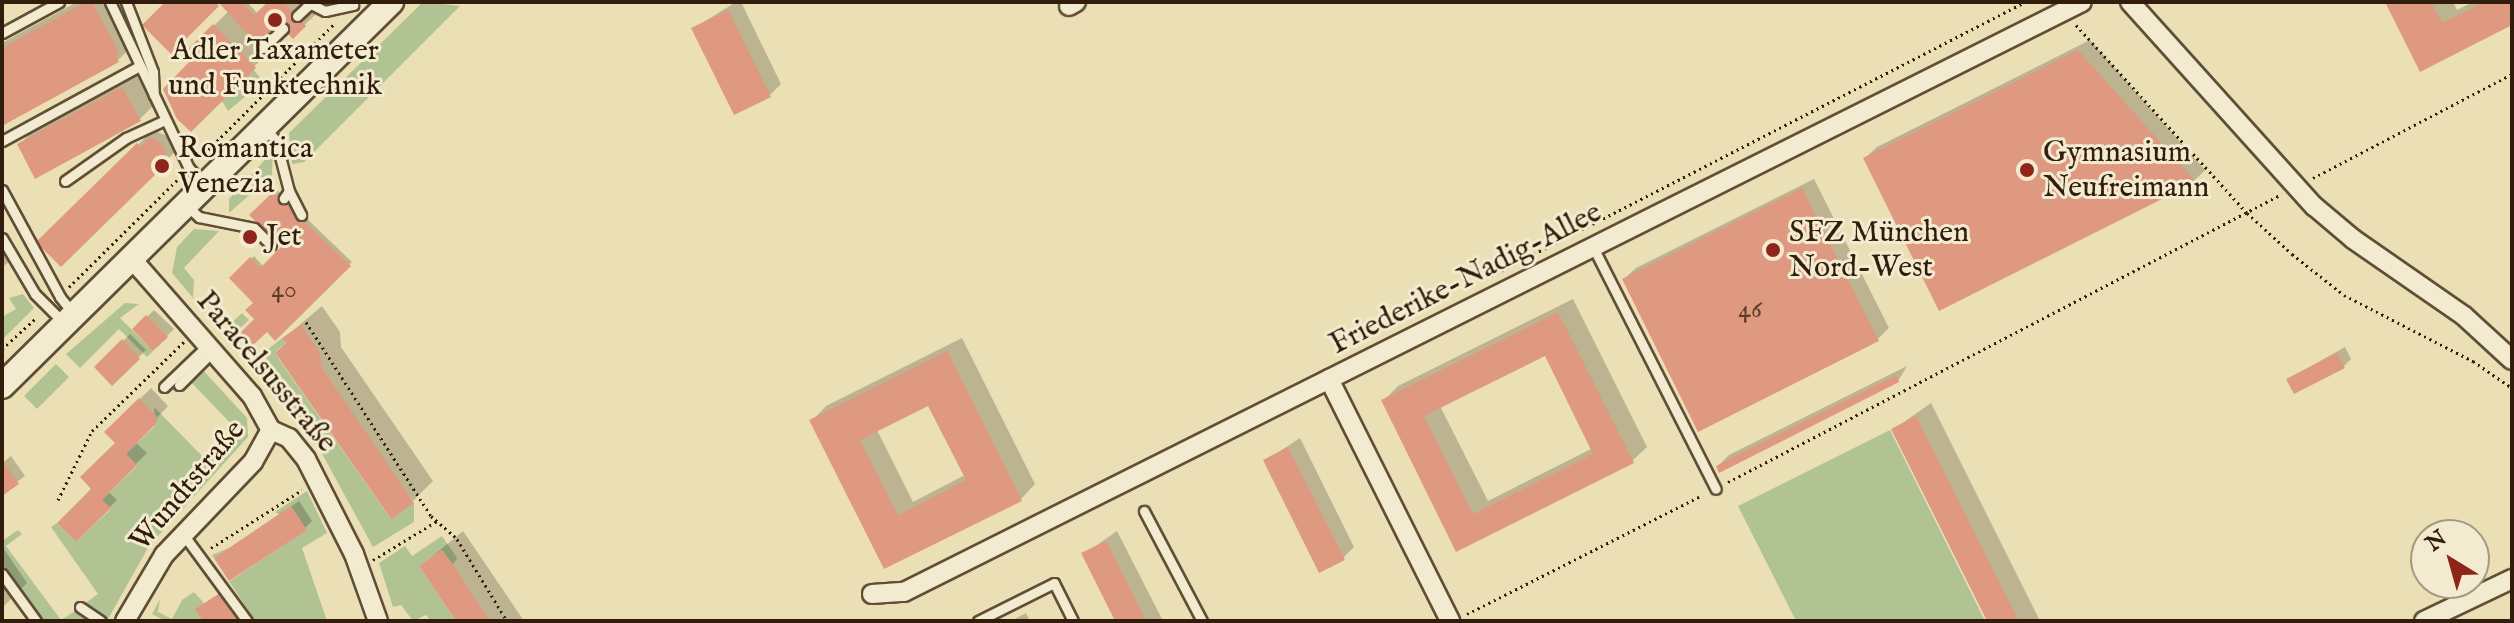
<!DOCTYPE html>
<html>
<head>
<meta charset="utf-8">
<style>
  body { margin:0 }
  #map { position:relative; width:2514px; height:623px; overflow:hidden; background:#ebe0b5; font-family:"IM FELL English",serif }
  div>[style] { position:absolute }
  .green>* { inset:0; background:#b1c392 }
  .shadow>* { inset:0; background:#0003 }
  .building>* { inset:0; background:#df9980 }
  .path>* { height:3px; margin-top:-1.5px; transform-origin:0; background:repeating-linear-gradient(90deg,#321d0c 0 2px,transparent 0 6px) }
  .roads { filter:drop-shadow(2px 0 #604e36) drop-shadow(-2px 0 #604e36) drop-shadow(0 2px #604e36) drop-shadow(0 -2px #604e36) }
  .service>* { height:9px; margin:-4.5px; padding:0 4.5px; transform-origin:4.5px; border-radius:4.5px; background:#f2ebcf }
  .minor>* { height:18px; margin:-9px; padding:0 9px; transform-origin:9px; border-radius:9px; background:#f2ebcf }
  .secondary>* { height:24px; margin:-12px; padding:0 12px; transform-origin:12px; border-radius:12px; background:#f2ebcf }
  .dots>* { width:22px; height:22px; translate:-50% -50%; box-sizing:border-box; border:4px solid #f2ebcf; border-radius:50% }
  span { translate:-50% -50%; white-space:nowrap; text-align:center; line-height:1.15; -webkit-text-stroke:6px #f2ebcf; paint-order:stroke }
  .number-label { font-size:26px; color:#5d3c29 }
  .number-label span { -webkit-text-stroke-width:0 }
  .poi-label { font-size:30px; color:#321d0c }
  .left { translate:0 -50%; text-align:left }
  .street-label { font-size:30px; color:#321d0c }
  .frame { position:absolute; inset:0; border:4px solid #321d0c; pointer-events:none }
  .north { position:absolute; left:2410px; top:519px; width:80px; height:80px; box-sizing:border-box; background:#f2ebcf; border:2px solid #a59981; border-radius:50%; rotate:323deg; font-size:22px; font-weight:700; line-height:32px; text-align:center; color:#321d0c }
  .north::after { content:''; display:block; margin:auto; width:28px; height:36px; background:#8f2418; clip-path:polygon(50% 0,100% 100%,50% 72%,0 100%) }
</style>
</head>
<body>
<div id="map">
  <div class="green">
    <div style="clip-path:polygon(423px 2px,460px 6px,304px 162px,292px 164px,289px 133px)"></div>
    <div style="clip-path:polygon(254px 70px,263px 82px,228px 111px,222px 101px)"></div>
    <div style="clip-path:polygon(273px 151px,272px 175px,229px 213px,229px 199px)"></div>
    <div style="clip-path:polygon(194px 229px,219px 231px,184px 268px,194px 280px,193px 297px,224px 330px,242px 313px,249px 320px,228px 339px,172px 273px,177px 247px)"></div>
    <div style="clip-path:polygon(23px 294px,34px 308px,2px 340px,2px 317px,16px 309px,9px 298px)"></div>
    <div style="clip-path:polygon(125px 303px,139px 304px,120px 318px,153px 351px,147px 357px,119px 329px,80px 368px,66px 354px)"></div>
    <div style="clip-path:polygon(282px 338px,286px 343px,276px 351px,278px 358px,390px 518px,414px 503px,414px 522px,373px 547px,320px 450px,251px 363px)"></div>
    <div style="clip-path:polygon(56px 364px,69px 377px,37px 409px,24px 396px)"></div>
    <div style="clip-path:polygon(202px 369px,247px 418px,248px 437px,149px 546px,108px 619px,84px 604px,98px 594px,51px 527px,57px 523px,76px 542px,111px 509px,102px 500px,137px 466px,126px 454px,155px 426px,154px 407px,205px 459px,236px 429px,190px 381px)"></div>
    <div style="clip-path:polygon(1890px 430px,1985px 621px,1796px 621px,1738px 506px)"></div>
    <div style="clip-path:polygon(307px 491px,327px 533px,302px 548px,327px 621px,255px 621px,212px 555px,231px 547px,214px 558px,230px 581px,306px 530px,275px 512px)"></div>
    <div style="clip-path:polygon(18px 530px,22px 534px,6px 546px,61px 620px,75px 611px,87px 621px,42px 621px,2px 565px,2px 541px)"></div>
    <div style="clip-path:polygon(442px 536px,457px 558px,453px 565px,442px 550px,419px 566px,456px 621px,431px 621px,426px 615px,413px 621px,401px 605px,393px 607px,379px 563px,405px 546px,412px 556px)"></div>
    <div style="clip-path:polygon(194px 592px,204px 603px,196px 609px,203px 621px,165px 621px,152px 614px,160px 599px,158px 612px,172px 619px,182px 600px)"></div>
  </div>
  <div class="shadow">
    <div style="clip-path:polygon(77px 2px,114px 2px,133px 46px,118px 60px,2px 124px,2px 43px)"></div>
    <div style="clip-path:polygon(221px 2px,247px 2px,258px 14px,270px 2px,304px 2px,316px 14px,293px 36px,278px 22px,258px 41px,269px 52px,191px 129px,195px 59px,188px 51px,230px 10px)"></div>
    <div style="clip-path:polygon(736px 2px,741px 2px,781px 84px,770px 95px,694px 28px)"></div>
    <div style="clip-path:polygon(2387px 2px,2453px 2px,2457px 10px,2473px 2px,2512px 2px,2512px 23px,2421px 69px)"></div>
    <div style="clip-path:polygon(2090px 40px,2205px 170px,2194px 181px,1865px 158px,1877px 147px)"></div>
    <div style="clip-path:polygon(137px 73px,154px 105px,140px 119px,19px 145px,34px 130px)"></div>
    <div style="clip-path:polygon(153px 130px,169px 137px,175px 152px,61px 264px,39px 242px)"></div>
    <div style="clip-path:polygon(1814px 179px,1889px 328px,1878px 339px,1624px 279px,1636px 268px)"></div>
    <div style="clip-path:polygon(277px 190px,352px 262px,275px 338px,257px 319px,256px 303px,232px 278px,254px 256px,264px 267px,284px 247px,252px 215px)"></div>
    <div style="clip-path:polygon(2px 243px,12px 260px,2px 267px)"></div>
    <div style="clip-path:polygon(evenodd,1573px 299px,1647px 447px,1632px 461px,1457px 549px,1383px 401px,1398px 386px,1573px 299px,1545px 353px,1593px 448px,1488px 501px,1440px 406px,1545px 353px)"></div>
    <div style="clip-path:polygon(322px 306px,340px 332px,341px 347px,433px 481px,413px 501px,284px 338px)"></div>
    <div style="clip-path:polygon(154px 310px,174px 329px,154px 348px,135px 329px)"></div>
    <div style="clip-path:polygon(130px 334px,146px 350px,112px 383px,97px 367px)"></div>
    <div style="clip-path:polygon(evenodd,962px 338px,1035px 484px,1021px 499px,885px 567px,812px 421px,826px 406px,962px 338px,929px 404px,965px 475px,913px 502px,877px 430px,929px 404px)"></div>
    <div style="clip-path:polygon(2345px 347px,2351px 359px,2344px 366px,2288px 379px)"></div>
    <div style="clip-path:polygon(1907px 366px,1898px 381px,1718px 466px,1729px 455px)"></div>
    <div style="clip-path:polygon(151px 388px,168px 406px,135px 442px,147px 453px,108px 491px,117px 500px,76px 540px,118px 443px,107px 432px)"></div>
    <div style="clip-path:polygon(1931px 403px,2040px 621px,1990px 621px,1894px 429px)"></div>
    <div style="clip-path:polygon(1300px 438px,1354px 547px,1343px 558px,1265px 461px)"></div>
    <div style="clip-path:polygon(11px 456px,25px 476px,2px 493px,2px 463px)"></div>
    <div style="clip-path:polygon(299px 501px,312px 521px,305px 528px,216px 558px)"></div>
    <div style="clip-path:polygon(463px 531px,524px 621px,458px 621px,421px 566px)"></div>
    <div style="clip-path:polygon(1117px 531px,1163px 621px,1118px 621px,1084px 554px)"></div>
    <div style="clip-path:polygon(2px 546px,27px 583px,2px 608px)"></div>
    <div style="clip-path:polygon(228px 587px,250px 621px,206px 621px,198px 610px)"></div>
    <div style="clip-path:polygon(1026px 613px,1030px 621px,1011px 621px)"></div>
  </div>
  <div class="building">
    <div style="clip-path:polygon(86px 2px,92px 2px,119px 52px,115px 55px,119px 62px,2px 126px,2px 48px)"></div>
    <div style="clip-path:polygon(165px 2px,215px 2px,219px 6px,171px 54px,142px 25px)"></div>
    <div style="clip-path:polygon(218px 2px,241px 2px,254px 15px,268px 2px,283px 2px,306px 26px,293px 39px,278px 24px,258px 45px)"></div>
    <div style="clip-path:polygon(2385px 2px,2431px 2px,2442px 23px,2485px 2px,2512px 2px,2512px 25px,2420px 72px)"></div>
    <div style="clip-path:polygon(728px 10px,771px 97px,734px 115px,691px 28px)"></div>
    <div style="clip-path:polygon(213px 24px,256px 68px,191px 132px,177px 119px,163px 89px,192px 59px,186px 51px)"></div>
    <div style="clip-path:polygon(2078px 50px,2196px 182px,1939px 311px,1863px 158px)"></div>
    <div style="clip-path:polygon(122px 87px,141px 121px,35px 179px,17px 144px)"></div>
    <div style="clip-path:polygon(150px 137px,162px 144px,167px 158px,159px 165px,162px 168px,61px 267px,36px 242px,137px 143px,141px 147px)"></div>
    <div style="clip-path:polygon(1802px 188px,1879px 341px,1698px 432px,1622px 279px)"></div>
    <div style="clip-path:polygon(273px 192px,351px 266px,275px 341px,267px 332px,251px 347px,238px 335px,254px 319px,245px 310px,253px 303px,229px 278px,250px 257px,260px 268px,281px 247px,249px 215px)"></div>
    <div style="clip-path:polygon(evenodd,1558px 312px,1634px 463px,1456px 552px,1381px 400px,1558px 312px,1545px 356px,1593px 454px,1473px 514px,1424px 416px,1545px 356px)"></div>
    <div style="clip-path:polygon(146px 315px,168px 337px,153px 351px,132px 329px)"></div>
    <div style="clip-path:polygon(301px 325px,320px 353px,322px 368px,414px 503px,391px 519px,278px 357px,276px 352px,286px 343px,282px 338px)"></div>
    <div style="clip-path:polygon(122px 339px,140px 359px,112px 386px,94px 367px)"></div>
    <div style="clip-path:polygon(evenodd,947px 351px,1022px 501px,884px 569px,809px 420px,947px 351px,928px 406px,966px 480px,898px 515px,860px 440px,928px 406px)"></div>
    <div style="clip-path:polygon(2337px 353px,2345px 368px,2294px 394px,2286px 379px)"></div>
    <div style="clip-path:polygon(1896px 375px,1899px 382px,1719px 473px,1716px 466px)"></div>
    <div style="clip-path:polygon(139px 398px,158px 418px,155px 425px,126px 454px,137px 465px,102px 500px,111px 508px,76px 542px,57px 523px,91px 489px,80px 477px,115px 443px,104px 432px)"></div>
    <div style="clip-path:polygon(1916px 416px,2019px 621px,1987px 621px,1891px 429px)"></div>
    <div style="clip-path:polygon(1288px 447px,1345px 560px,1319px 573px,1263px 460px)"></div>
    <div style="clip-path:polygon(2px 460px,19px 484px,2px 496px)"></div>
    <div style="clip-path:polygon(291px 506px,307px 530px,229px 581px,214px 558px)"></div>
    <div style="clip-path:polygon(1106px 541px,1146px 621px,1115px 621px,1081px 553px)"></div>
    <div style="clip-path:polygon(442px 550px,456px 569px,490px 621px,456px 621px,419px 566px)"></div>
    <div style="clip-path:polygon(220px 593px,233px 612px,239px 621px,203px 621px,195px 609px)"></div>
  </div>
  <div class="path">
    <div style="left:2076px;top:25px;width:254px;rotate:47.7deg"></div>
    <div style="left:2247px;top:213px;width:61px;rotate:42.3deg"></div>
    <div style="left:2292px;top:254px;width:66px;rotate:38.3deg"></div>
    <div style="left:2344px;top:295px;width:145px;rotate:27.1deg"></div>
    <div style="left:2473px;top:361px;width:47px;rotate:34.7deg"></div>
    <div style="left:200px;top:158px;width:192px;rotate:-45deg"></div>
    <div style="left:2313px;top:178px;width:225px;rotate:-27.6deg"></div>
    <div style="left:1491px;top:276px;width:600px;rotate:-27.16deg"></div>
    <div style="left:69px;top:287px;width:156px;rotate:-44.7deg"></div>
    <div style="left:306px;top:322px;width:231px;rotate:57.2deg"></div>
    <div style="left:431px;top:516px;width:35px;rotate:41deg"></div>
    <div style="left:457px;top:539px;width:96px;rotate:58.6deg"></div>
    <div style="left:2px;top:349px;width:47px;rotate:-42.4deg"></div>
    <div style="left:1728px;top:482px;width:624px;rotate:-27.47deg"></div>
    <div style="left:58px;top:500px;width:77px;rotate:-63.8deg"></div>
    <div style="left:92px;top:431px;width:128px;rotate:-44.1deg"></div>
    <div style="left:211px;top:548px;width:108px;rotate:-32.5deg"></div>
    <div style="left:373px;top:560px;width:75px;rotate:-31.4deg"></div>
    <div style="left:1467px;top:614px;width:264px;rotate:-26.8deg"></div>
  </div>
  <div class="roads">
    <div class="service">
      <div style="left:110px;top:2px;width:184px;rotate:64.6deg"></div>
      <div style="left:189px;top:168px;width:21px;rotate:47deg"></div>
      <div style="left:126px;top:2px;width:75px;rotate:68.9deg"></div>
      <div style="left:153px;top:72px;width:23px;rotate:88deg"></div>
      <div style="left:307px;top:2px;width:20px;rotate:27deg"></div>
      <div style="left:325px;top:11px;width:29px;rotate:-12deg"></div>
      <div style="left:297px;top:16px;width:18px;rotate:-43deg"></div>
      <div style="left:2px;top:33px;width:65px;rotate:-28.5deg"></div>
      <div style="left:263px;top:48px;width:28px;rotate:-44deg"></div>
      <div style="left:266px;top:129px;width:16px;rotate:50deg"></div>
      <div style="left:276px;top:141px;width:52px;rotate:75.4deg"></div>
      <div style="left:289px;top:191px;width:9px;rotate:126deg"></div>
      <div style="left:2px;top:141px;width:155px;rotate:-28.6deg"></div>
      <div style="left:65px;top:181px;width:75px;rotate:-35.2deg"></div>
      <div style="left:126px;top:138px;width:43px;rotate:-24.8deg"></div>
      <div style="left:2px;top:190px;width:122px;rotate:61.5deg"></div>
      <div style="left:60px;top:297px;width:22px;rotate:51deg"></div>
      <div style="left:289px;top:191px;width:27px;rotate:63deg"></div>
      <div style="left:186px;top:205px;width:18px;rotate:43deg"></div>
      <div style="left:199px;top:217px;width:56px;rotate:11.3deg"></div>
      <div style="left:254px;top:228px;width:24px;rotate:45deg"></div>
      <div style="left:2px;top:238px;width:65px;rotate:59.5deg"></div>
      <div style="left:35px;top:294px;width:40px;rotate:45deg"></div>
      <div style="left:1593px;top:247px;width:271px;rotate:63.1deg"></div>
      <div style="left:179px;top:385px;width:48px;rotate:-45deg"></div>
      <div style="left:164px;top:387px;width:61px;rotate:-43.7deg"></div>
      <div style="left:1144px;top:511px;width:124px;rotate:62.2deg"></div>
      <div style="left:183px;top:534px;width:108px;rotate:53.7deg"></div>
      <div style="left:2px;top:574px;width:58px;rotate:54.1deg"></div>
      <div style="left:80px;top:607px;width:25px;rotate:34deg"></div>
      <div style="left:978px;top:621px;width:85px;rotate:-26.6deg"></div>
      <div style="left:1054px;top:583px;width:42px;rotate:63.4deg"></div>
    </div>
    <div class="minor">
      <div style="left:2130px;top:2px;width:275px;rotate:48deg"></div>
      <div style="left:2314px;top:206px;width:51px;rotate:40.2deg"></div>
      <div style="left:2353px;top:239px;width:135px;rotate:34.7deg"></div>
      <div style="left:2464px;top:316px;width:65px;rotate:42.5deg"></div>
      <div style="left:1069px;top:6px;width:8px;rotate:-30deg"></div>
      <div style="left:131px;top:258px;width:184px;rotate:48.8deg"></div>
      <div style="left:252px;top:396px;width:39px;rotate:61deg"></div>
      <div style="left:271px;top:430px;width:20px;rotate:24deg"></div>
      <div style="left:289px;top:438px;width:27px;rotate:51deg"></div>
      <div style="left:306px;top:459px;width:106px;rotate:63.2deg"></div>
      <div style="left:354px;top:554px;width:71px;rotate:70.3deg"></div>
      <div style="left:1329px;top:379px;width:271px;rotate:63.4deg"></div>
      <div style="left:872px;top:594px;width:32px;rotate:-4deg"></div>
      <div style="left:904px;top:592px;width:1317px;rotate:-26.6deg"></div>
      <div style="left:125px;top:621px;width:77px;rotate:-59.4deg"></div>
      <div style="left:164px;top:555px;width:129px;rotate:-46.3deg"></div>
      <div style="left:253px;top:462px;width:37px;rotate:-61deg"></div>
      <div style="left:2424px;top:621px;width:98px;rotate:-25.5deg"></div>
    </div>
    <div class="secondary">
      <div style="left:2px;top:386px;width:547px;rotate:-44.63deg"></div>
    </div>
  </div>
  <div class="dots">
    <div style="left:275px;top:20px;background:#8f2418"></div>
    <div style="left:162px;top:166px;background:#8f2418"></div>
    <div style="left:2027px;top:170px;background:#8f2418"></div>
    <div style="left:250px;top:237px;background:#8f2418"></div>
    <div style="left:1773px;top:250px;background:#8f2418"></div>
  </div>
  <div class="number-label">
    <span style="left:284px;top:290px">40</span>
    <span style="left:1750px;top:310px">46</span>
  </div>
  <div class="poi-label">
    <span style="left:275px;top:68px">Adler Taxameter<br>und Funktechnik</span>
    <span class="left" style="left:178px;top:166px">Romantica<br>Venezia</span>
    <span class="left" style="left:2043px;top:170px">Gymnasium<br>Neufreimann</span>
    <span class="left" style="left:1789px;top:250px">SFZ München<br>Nord-West</span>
    <span class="left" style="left:266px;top:237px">Jet</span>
  </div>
  <div class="street-label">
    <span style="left:1466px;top:279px;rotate:-27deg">Friederike-Nadig-Allee</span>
    <span style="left:266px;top:372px;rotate:50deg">Paracelsusstraße</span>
    <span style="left:188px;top:486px;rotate:-50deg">Wundtstraße</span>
  </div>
  <div class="frame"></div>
  <div class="north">N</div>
</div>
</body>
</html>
